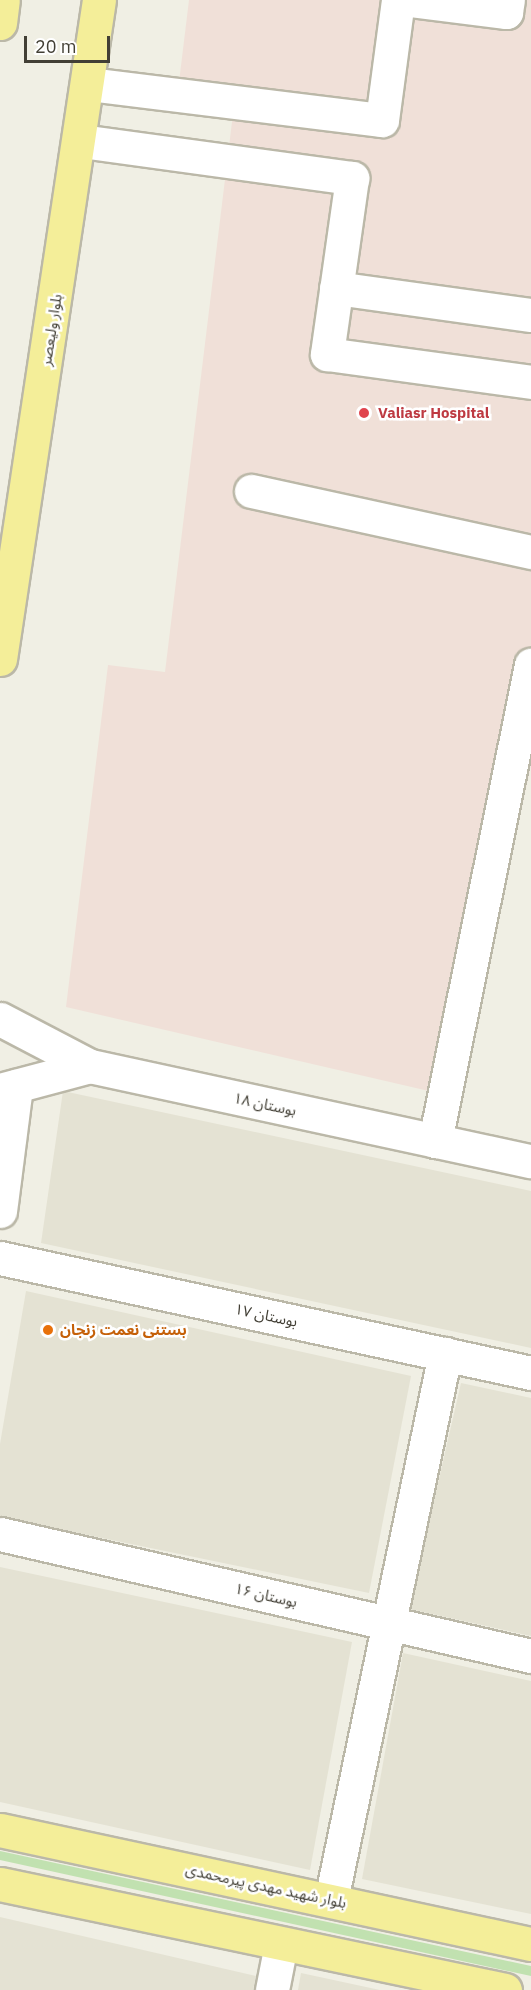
<!DOCTYPE html>
<html>
<head>
<meta charset="utf-8">
<style>
  body { margin:0 }
  #map { position:relative; width:531px; height:1990px; overflow:hidden; background:#f0efe4; font-family:"IBM Plex Sans","Noto Sans Arabic",sans-serif }
  div>[style] { position:absolute }
  .residential>* { inset:0; background:#e4e2d3 }
  .medical>* { inset:0; background:#f0e0d8 }
  .green>* { inset:0; background:#c1e1b0 }
  .roads { filter:drop-shadow(2px 0 #bbb8a8) drop-shadow(-2px 0 #bbb8a8) drop-shadow(0 2px #bbb8a8) drop-shadow(0 -2px #bbb8a8) }
  .minor>* { height:33px; margin:-16.5px; padding:0 16.5px; transform-origin:16.5px; border-radius:16.5px; background:#fff }
  .major>* { height:33px; margin:-16.5px; padding:0 16.5px; transform-origin:16.5px; border-radius:16.5px; background:#f4ee99 }
  .dots>* { width:16px; height:16px; translate:-50% -50%; box-sizing:border-box; border:3px solid #fff; border-radius:50% }
  span { translate:-50% -50%; white-space:nowrap; text-align:center; line-height:1.15; -webkit-text-stroke:5px #fff; paint-order:stroke }
  .street-label { font-size:15px; color:#423f35 }
  .health-label { font-size:15px; color:#be3a42; font-weight:700 }
  .left { translate:0 -50%; text-align:left }
  .food-label { font-size:15px; color:#c56008; font-weight:700 }
  .scale { position:absolute; left:24px; top:36px; width:86px; height:27px; box-sizing:border-box; border:3px solid #423f35; border-top:0; padding-left:8px; font-size:18px; line-height:21px; white-space:nowrap; color:#423f35; -webkit-text-stroke:4px #fff; paint-order:stroke }
</style>
</head>
<body>
<div id="map">
  <div class="residential">
    <div style="clip-path:polygon(63px 1091px,531px 1191px,531px 1348px,41px 1243px)"></div>
    <div style="clip-path:polygon(26px 1291px,411px 1376px,369px 1593px,0 1517px,0 1444px)"></div>
    <div style="clip-path:polygon(461px 1383px,531px 1398px,531px 1636px,409px 1609px)"></div>
    <div style="clip-path:polygon(0 1567px,352px 1642px,310px 1870px,0 1802px)"></div>
    <div style="clip-path:polygon(403px 1653px,531px 1681px,531px 1914px,362px 1879px)"></div>
    <div style="clip-path:polygon(0 1917px,256px 1976px,253px 1990px,0 1990px)"></div>
    <div style="clip-path:polygon(301px 1973px,380px 1990px,298px 1990px)"></div>
  </div>
  <div class="medical">
    <div style="clip-path:polygon(189px 0,531px 0,531px 765px,459px 1098px,66px 1007px,108px 665px,165px 672px,236px 89px,179px 82px)"></div>
  </div>
  <div class="green">
    <div style="clip-path:polygon(0 1851px,531px 1966px,531px 1976px,0 1860px)"></div>
  </div>
  <div class="roads">
    <div class="minor">
      <div style="left:409px;top:0;width:98px;rotate:7.1deg"></div>
      <div style="left:506px;top:12px;width:12px;rotate:-81deg"></div>
      <div style="left:88px;top:84px;width:296px;rotate:7deg"></div>
      <div style="left:382px;top:120px;width:121px;rotate:-82.4deg"></div>
      <div style="left:81px;top:141px;width:274px;rotate:7.8deg"></div>
      <div style="left:352px;top:178px;width:178px;rotate:98.1deg"></div>
      <div style="left:327px;top:354px;width:206px;rotate:7.8deg"></div>
      <div style="left:336px;top:288px;width:197px;rotate:7.9deg"></div>
      <div style="left:251px;top:491px;width:287px;rotate:12.3deg"></div>
      <div style="left:0;top:1019px;width:102px;rotate:27.6deg"></div>
      <div style="left:90px;top:1066px;width:451px;rotate:12.2deg"></div>
      <div style="left:0;top:1090px;width:93px;rotate:-14.9deg"></div>
      <div style="left:435px;top:1141px;width:486px;rotate:-78.6deg"></div>
      <div style="left:0;top:1211px;width:126px;rotate:-82.7deg"></div>
      <div style="left:0;top:1258px;width:543px;rotate:12.22deg"></div>
      <div style="left:0;top:1534px;width:545px;rotate:12.94deg"></div>
      <div style="left:331px;top:1900px;width:558px;rotate:-78.21deg"></div>
      <div style="left:272px;top:1990px;width:47px;rotate:-78.9deg"></div>
    </div>
    <div class="major">
      <div style="left:0;top:23px;width:23px;rotate:-83deg"></div>
      <div style="left:0;top:659px;width:666px;rotate:-81.46deg"></div>
      <div style="left:0;top:1830px;width:543px;rotate:12.12deg"></div>
      <div style="left:0;top:1884px;width:516px;rotate:11.85deg"></div>
    </div>
  </div>
  <div class="dots">
    <div style="left:364px;top:413px;background:#e0444e"></div>
    <div style="left:48px;top:1330px;background:#e8710a"></div>
  </div>
  <div class="street-label">
    <span style="left:51px;top:330px;rotate:-81deg">بلوار ولیعصر</span>
    <span style="left:265px;top:1104px;rotate:12deg">بوستان ۱۸</span>
    <span style="left:266px;top:1315px;rotate:12deg">بوستان ۱۷</span>
    <span style="left:266px;top:1595px;rotate:13deg">بوستان ۱۶</span>
    <span style="left:266px;top:1886px;rotate:12deg">بلوار شهید مهدی پیرمحمدی</span>
  </div>
  <div class="health-label">
    <span class="left" style="left:378px;top:413px">Valiasr Hospital</span>
  </div>
  <div class="food-label">
    <span class="left" style="left:60px;top:1330px">بستنی نعمت زنجان</span>
  </div>
  <div class="scale">20 m</div>
</div>
</body>
</html>
